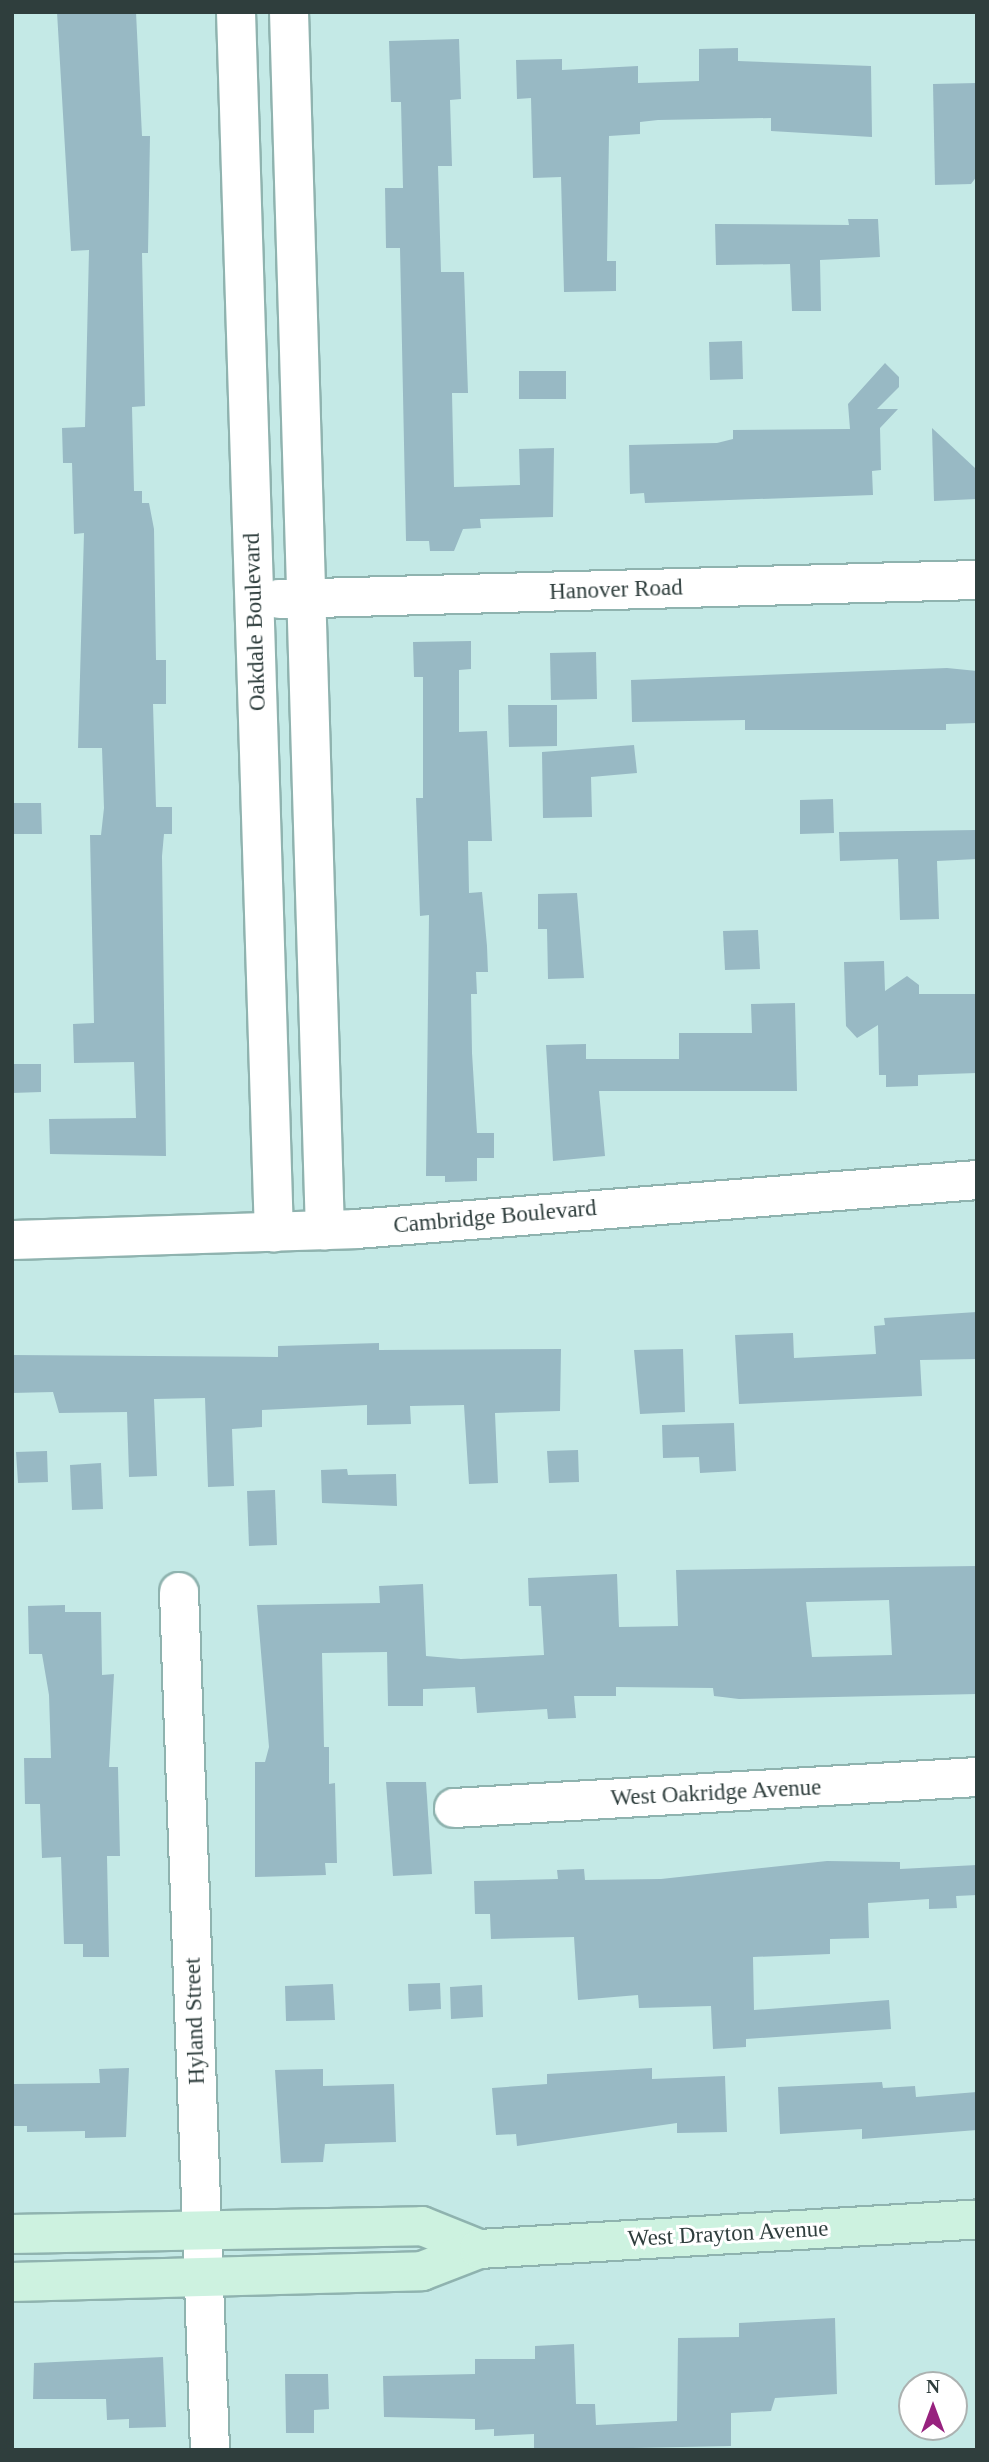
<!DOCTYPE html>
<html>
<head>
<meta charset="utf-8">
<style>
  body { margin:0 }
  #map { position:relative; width:989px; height:2462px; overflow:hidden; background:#c4e9e6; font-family:Georgia,serif }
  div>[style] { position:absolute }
  .building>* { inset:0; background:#98b9c4 }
  .roads { filter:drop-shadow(2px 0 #8fb3af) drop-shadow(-2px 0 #8fb3af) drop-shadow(0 2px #8fb3af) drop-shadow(0 -2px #8fb3af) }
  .street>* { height:38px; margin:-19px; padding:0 19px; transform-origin:19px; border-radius:19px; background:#fff }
  .secondary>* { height:38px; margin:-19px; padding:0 19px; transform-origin:19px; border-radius:19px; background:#cdf2e0 }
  span { translate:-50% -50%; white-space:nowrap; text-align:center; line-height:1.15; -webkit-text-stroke:6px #fff; paint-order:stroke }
  .street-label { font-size:23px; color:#2f3e3d }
  .frame { position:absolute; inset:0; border:14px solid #2f3e3d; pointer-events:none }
  .north { position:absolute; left:898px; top:2371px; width:70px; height:70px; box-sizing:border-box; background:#fff; border:2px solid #acb2b1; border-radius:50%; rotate:0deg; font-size:19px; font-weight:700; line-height:28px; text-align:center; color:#2f3e3d }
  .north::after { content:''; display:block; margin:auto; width:24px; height:32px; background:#97227e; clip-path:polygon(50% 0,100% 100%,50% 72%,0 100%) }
</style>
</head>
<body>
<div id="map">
  <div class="building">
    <div style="clip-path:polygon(57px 12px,136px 12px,142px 136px,150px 136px,148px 253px,142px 253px,145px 406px,132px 407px,134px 491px,142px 491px,142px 503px,149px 503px,154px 529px,156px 660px,166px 660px,166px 704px,153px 704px,156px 807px,172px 807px,172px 834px,164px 834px,162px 856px,166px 1156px,50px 1154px,49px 1119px,136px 1118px,134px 1062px,74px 1063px,73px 1024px,94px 1023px,90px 835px,101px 835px,104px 808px,102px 748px,78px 748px,84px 533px,74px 534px,72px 463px,63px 463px,62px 428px,85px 427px,89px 250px,71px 251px)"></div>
    <div style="clip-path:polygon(459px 39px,461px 99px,450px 100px,452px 166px,438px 166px,441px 272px,464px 272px,468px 393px,452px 393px,454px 487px,520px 485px,519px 449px,554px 448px,553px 517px,480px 519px,481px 528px,463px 529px,454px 551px,430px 551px,429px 541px,406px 541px,400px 248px,386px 248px,385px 188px,403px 188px,401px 102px,391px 102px,389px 41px)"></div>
    <div style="clip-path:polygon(738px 48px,738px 61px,871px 66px,872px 137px,771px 131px,771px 118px,658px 120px,640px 122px,640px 134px,609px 136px,607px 261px,616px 261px,616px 291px,564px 292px,561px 177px,533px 178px,531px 98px,517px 99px,516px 60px,562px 59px,562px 70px,638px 66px,638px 83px,699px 81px,699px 49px)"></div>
    <div style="clip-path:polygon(977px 83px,977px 176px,971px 184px,935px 185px,933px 84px)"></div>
    <div style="clip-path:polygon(848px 219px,878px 219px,880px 257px,820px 260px,821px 311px,792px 311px,790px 264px,716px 265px,715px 224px,849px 225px)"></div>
    <div style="clip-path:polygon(742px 341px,743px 379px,710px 380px,709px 342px)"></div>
    <div style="clip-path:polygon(885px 363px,899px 377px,899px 387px,877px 409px,898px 409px,880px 428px,881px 470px,872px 471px,873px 495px,645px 503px,644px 493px,630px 494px,629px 445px,717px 443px,733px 439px,733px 430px,850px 429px,848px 404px)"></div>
    <div style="clip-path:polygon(519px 371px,566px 371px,566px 399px,519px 399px)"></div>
    <div style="clip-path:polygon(932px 428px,975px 468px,976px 499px,934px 501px)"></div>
    <div style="clip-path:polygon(471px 641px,471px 669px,459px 670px,459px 732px,487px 731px,492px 841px,468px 841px,469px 893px,482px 892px,487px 946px,488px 972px,476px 972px,477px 994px,471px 994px,472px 1053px,477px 1133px,494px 1133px,494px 1158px,477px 1158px,477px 1181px,445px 1182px,445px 1176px,426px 1176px,429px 915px,420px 916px,416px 798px,423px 798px,423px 677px,414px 677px,413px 642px)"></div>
    <div style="clip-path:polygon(596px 652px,597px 699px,551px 700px,550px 653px)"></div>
    <div style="clip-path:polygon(947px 668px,977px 671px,977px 723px,946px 724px,946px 730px,745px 730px,745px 720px,632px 722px,631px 680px)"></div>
    <div style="clip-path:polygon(508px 705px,557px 705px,557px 746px,509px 747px)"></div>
    <div style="clip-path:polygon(634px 745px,637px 773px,591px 777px,592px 817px,543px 818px,542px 752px)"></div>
    <div style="clip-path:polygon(833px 799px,834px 833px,800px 834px,800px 800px)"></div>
    <div style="clip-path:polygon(12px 803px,41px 803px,42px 834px,12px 834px)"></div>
    <div style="clip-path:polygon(977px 830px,977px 859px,937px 861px,939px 919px,900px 920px,898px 859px,840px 861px,839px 832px)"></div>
    <div style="clip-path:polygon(577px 893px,584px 978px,548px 979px,547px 929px,538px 929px,538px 894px)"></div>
    <div style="clip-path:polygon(758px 930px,760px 969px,725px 970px,723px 931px)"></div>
    <div style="clip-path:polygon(884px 961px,885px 991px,907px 976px,919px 985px,919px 994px,977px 994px,977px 1073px,918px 1075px,918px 1086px,886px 1087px,886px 1075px,879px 1075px,878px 1025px,857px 1038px,846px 1026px,844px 962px)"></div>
    <div style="clip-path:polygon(795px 1003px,797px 1091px,599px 1091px,605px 1156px,553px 1161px,546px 1045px,586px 1044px,586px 1059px,679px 1059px,679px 1033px,752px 1033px,751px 1004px)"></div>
    <div style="clip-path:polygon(12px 1064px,41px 1064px,41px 1092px,12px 1093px)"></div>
    <div style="clip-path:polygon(977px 1312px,977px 1359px,920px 1360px,922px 1396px,739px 1404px,735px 1335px,793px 1333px,794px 1358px,876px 1354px,874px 1326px,885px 1325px,884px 1318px)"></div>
    <div style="clip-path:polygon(379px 1343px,379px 1350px,561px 1349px,560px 1411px,495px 1413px,498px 1483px,469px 1484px,464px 1405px,410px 1406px,411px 1424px,367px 1425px,367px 1405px,262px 1410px,262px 1427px,232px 1429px,234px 1486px,208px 1487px,205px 1398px,154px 1399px,157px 1476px,129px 1477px,127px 1412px,59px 1413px,53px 1392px,12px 1393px,12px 1355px,278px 1357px,278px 1346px)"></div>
    <div style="clip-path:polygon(683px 1349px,685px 1412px,640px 1414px,634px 1350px)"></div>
    <div style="clip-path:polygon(734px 1423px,736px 1471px,700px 1473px,699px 1457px,663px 1458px,662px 1425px)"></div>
    <div style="clip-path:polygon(578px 1450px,579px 1482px,549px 1483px,547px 1451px)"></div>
    <div style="clip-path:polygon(47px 1451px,48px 1482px,18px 1483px,16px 1452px)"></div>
    <div style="clip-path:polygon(101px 1463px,103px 1509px,72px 1510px,70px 1465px)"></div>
    <div style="clip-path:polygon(347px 1469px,348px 1475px,396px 1474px,397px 1506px,322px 1503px,321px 1470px)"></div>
    <div style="clip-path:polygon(275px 1490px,277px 1545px,249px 1546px,247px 1491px)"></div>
    <div style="clip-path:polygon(evenodd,977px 1566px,977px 1694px,739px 1699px,714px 1696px,713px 1688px,616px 1687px,616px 1696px,574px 1696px,576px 1718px,548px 1719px,547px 1709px,477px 1713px,475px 1687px,423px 1689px,423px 1706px,388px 1706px,387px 1652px,322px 1653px,324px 1747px,329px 1747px,329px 1784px,335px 1783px,337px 1863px,325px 1863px,326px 1875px,255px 1877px,255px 1762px,265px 1762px,269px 1747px,257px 1605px,380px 1603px,379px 1586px,423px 1584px,426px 1656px,461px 1659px,544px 1655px,541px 1606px,529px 1606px,528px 1578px,617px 1574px,619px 1627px,678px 1626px,676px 1570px,977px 1566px,889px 1600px,892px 1655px,812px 1657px,806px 1602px,889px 1600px)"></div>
    <div style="clip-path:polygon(65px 1605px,65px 1612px,101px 1612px,102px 1675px,114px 1674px,109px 1767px,118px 1767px,120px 1856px,107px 1856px,109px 1957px,83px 1957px,83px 1944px,64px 1944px,61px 1857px,42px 1858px,40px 1804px,25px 1804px,24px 1758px,51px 1758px,49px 1695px,42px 1654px,29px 1654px,28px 1606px)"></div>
    <div style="clip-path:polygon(386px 1782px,426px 1782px,432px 1874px,393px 1876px)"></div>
    <div style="clip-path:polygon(827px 1861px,900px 1862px,900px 1869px,977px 1865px,977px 1895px,956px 1896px,957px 1908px,929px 1909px,929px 1899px,868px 1903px,869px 1938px,830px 1939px,830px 1954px,753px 1957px,754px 2010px,889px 2000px,891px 2029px,746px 2039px,746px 2047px,713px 2049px,711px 2006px,639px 2008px,638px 1995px,578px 2000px,574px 1937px,491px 1939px,490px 1914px,475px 1914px,474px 1881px,558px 1879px,557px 1870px,584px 1869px,585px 1880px,661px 1879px)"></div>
    <div style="clip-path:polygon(440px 1983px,441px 2009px,409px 2011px,408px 1984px)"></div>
    <div style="clip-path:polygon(333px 1984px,335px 2020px,286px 2021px,285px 1986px)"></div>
    <div style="clip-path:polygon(482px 1985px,483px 2017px,451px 2019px,450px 1987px)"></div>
    <div style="clip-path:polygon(129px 2068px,126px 2137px,85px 2138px,85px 2131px,27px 2132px,27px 2126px,14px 2126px,14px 2084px,100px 2083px,99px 2069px)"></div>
    <div style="clip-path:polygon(652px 2068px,652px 2079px,725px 2076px,727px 2132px,677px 2133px,677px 2123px,517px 2146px,516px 2134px,496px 2135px,492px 2088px,547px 2084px,547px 2074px)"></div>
    <div style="clip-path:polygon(323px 2069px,323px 2086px,394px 2084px,396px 2142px,325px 2144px,323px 2162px,281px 2163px,275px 2070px)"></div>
    <div style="clip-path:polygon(882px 2082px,883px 2088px,915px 2086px,916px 2097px,977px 2092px,977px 2130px,862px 2139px,862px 2129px,780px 2134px,778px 2087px)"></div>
    <div style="clip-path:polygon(835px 2318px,837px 2394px,775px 2398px,771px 2411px,731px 2413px,731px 2446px,534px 2450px,534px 2434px,494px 2436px,494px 2429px,475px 2430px,475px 2419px,384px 2417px,383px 2376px,475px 2374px,475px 2359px,535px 2359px,535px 2346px,574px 2344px,576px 2404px,595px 2404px,596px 2425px,677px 2421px,678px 2338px,739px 2337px,739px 2323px)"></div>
    <div style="clip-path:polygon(163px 2357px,166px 2427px,129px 2428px,129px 2419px,107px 2420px,106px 2399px,33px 2399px,34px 2363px)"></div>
    <div style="clip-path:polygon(285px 2374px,328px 2374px,329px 2409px,314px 2410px,314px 2433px,286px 2433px)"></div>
  </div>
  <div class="roads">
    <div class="street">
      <div style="left:236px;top:12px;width:1221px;rotate:88.22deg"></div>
      <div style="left:289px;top:12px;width:1219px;rotate:88.31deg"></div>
      <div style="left:279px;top:599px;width:698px;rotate:-1.56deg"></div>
      <div style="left:12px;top:1240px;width:344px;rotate:-1.8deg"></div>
      <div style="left:356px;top:1229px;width:623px;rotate:-4.51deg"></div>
      <div style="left:179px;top:1592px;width:859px;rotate:87.93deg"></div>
      <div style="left:454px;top:1808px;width:524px;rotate:-3.39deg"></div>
    </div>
    <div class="secondary">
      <div style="left:12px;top:2234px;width:410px;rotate:-1.1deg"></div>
      <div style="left:422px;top:2226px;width:61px;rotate:22deg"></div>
      <div style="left:12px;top:2282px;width:410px;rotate:-1.5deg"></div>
      <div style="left:422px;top:2271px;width:61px;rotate:-21.1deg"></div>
      <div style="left:479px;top:2249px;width:499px;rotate:-3.4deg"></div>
    </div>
  </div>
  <div class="street-label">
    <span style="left:616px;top:590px;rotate:-2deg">Hanover Road</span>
    <span style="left:255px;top:622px;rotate:-92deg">Oakdale Boulevard</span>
    <span style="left:495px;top:1217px;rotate:-5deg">Cambridge Boulevard</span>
    <span style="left:716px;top:1793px;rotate:-3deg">West Oakridge Avenue</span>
    <span style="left:195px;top:2021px;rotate:-92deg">Hyland Street</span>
    <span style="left:728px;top:2234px;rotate:-3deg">West Drayton Avenue</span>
  </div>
  <div class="frame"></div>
  <div class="north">N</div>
</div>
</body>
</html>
